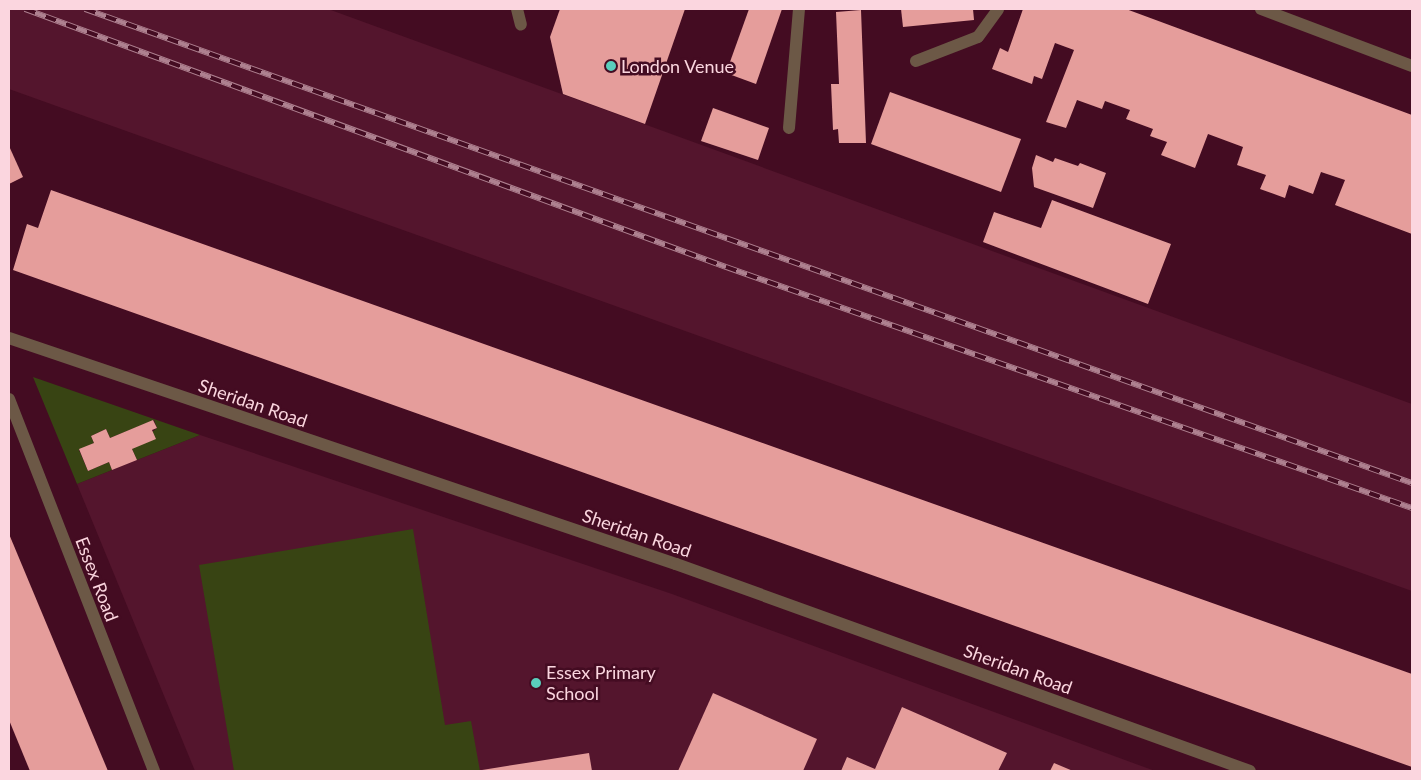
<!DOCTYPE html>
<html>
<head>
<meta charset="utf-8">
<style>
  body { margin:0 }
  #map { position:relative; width:1421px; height:780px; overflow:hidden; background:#440c22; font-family:Lato,sans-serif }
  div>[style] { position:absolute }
  .built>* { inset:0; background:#54152d }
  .green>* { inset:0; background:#384413 }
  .building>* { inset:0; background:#e59d9b }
  .minor>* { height:12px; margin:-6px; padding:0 6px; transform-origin:6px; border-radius:6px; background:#6c5846 }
  .rail>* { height:5.5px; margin-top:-2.75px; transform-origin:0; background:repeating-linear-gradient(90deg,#440c22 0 11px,#ae8190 0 22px); box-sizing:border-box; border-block:1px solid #ae8190 }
  .dots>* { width:14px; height:14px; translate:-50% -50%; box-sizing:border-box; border:2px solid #440c22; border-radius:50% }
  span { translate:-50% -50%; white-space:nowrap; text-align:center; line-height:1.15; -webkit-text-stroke:5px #440c22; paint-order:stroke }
  .poi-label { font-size:18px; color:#fbd6df }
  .left { translate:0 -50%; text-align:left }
  .street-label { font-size:18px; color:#fbd6df }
  .frame { position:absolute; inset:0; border:10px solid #fbd6df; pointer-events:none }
</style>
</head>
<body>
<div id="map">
  <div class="built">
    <div style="clip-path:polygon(9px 9px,328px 9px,1412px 404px,1412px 591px,9px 89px)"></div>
    <div style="clip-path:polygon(200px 435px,672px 594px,1155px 771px,195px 771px,77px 484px)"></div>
  </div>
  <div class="green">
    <div style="clip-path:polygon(33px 377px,200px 435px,137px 460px,132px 449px,157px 428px,154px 420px,110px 438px,106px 429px,91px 436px,94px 443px,79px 450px,88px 471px,109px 462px,112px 470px,77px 484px)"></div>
    <div style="clip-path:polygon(413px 529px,445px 725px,471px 721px,480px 771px,234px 771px,199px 565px)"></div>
  </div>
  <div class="building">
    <div style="clip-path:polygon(560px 9px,685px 9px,645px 124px,563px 94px,550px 37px)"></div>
    <div style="clip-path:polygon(749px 9px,782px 9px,756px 84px,726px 73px)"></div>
    <div style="clip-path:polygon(901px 9px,973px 9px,974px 20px,903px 27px)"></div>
    <div style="clip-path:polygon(1023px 9px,1126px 9px,1412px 115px,1412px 234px,1335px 205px,1345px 180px,1321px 172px,1313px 194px,1289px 185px,1285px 198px,1260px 189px,1266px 175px,1237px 165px,1243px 147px,1208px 134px,1195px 168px,1161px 155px,1167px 142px,1150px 136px,1153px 129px,1126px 119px,1130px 110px,1105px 101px,1102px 109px,1077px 100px,1066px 128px,1046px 122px,1074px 50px,1055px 43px,1042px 79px,1034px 76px,1032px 84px,992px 69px,1000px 48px,1008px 52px)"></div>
    <div style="clip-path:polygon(861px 10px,866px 143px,839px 143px,838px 129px,833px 130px,831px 84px,839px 84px,836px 12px)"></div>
    <div style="clip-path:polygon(890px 92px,1021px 139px,1001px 192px,871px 144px)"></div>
    <div style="clip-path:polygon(713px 108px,769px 128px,758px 160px,701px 141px)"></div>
    <div style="clip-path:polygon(9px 146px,23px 177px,9px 184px)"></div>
    <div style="clip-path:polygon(1036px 155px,1053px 162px,1055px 158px,1078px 166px,1080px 163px,1106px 173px,1093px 208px,1034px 187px,1032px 168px)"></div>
    <div style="clip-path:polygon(51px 190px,1412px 674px,1412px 767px,13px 270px,27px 224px,38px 228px)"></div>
    <div style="clip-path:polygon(1052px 200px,1171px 244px,1148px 304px,983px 242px,994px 212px,1041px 228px)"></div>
    <div style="clip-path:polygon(153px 420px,157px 428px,152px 430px,156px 439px,132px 449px,137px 460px,112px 470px,109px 462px,88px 471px,79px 449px,94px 443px,91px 436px,106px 429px,110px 438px)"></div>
    <div style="clip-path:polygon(9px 534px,108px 771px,30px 771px,9px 720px)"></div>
    <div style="clip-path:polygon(713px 693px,817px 739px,803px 771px,678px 771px)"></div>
    <div style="clip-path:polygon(902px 707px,1007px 753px,998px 771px,841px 771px,847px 757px,875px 769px)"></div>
    <div style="clip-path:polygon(589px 753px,592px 771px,482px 771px,482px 770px)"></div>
    <div style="clip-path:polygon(1054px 763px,1073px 771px,1050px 771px)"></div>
  </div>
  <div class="minor">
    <div style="left:517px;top:9px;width:16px;rotate:76deg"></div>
    <div style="left:1261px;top:9px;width:161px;rotate:20.7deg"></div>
    <div style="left:916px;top:61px;width:66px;rotate:-21.2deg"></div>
    <div style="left:978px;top:37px;width:34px;rotate:-54deg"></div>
    <div style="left:789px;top:128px;width:119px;rotate:-85.2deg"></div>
    <div style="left:9px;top:338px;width:704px;rotate:18.72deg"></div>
    <div style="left:676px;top:564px;width:610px;rotate:19.83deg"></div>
    <div style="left:9px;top:399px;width:399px;rotate:68.7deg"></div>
  </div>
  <div class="rail">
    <div style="left:25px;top:9px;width:747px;rotate:20.21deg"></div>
    <div style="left:726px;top:267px;width:727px;rotate:19.36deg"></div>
    <div style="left:85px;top:9px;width:1409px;rotate:19.66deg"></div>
  </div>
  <div class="dots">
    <div style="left:611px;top:66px;background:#5acebc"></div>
    <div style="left:536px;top:683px;background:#5acebc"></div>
  </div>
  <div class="poi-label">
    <span class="left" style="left:621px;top:66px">London Venue</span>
    <span class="left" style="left:546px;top:683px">Essex Primary<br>School</span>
  </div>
  <div class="street-label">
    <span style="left:253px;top:403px;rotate:19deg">Sheridan Road</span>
    <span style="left:637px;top:533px;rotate:19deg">Sheridan Road</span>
    <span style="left:97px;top:579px;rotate:69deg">Essex Road</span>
    <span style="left:1018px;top:669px;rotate:20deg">Sheridan Road</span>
  </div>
  <div class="frame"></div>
</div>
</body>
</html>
